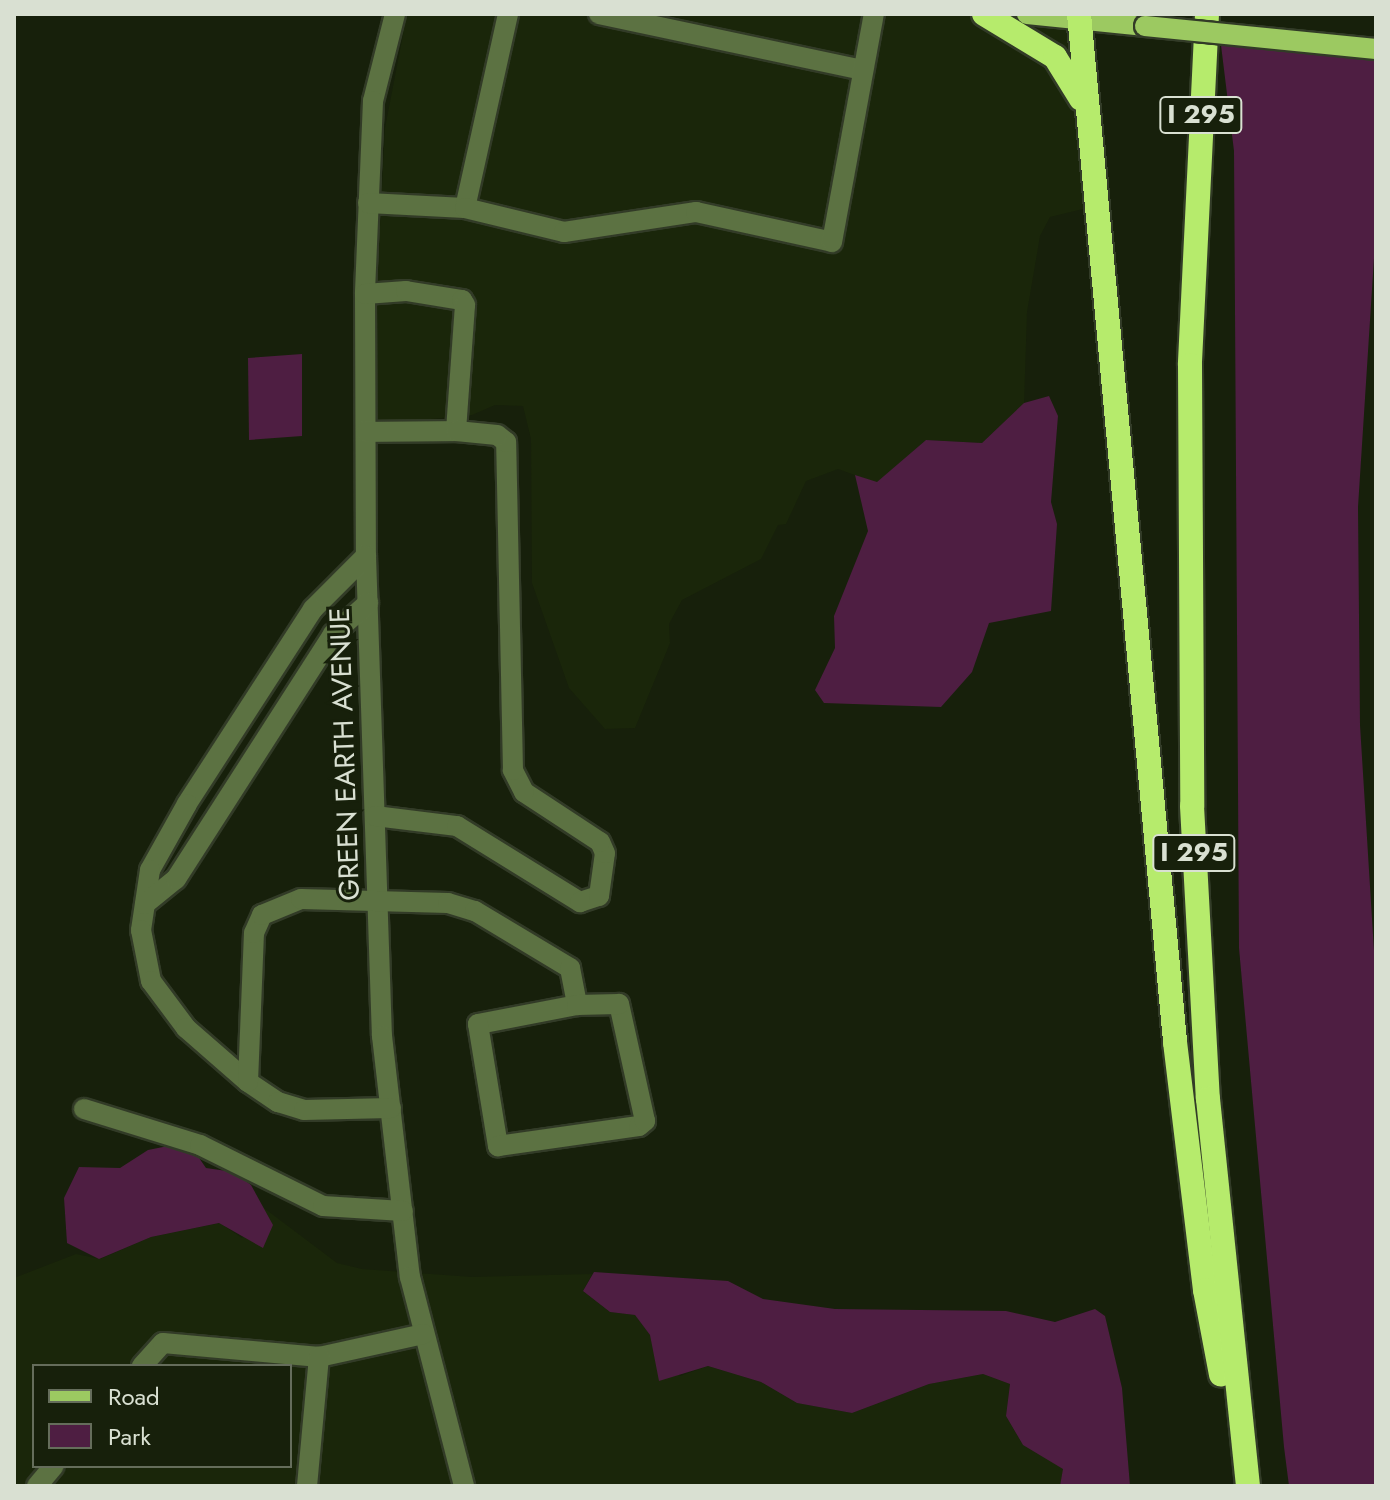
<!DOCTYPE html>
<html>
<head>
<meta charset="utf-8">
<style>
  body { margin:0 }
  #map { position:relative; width:1390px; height:1500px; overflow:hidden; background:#17200b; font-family:Jost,sans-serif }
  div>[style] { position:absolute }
  .built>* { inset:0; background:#1a260a }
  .green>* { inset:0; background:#4e1e42 }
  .roads { filter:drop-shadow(2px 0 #323b27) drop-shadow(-2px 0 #323b27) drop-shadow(0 2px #323b27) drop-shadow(0 -2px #323b27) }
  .minor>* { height:20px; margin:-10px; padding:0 10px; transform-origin:10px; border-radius:10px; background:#5c7242 }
  .major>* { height:20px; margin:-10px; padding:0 10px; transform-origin:10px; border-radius:10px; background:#9cc961 }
  .highway>* { height:24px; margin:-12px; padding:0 12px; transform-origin:12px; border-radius:12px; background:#b6eb6c }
  .bridges { filter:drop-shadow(2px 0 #323b27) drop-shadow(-2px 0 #323b27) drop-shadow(0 2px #323b27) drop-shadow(0 -2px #323b27) }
  .major-bridge>* { height:20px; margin:-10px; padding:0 10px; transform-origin:10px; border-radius:10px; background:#9cc961 }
  span { translate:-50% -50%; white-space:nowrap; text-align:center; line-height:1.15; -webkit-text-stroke:6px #17200b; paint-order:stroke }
  .shield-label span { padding:2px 6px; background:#17200b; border:2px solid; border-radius:6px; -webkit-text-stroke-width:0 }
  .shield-label { font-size:26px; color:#d9e0d2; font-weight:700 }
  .street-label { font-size:28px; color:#d9e0d2 }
  .frame { position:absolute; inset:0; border:16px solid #d9e0d2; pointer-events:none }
  .legend { position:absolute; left:32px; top:1364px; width:260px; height:104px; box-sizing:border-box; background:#17200b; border:2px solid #656d5b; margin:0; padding:10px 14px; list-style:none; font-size:24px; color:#d9e0d2 }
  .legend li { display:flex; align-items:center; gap:16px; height:40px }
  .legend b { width:40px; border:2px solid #656d5b }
</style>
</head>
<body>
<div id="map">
  <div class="built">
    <div style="clip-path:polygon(407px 14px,1076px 14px,1091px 207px,1050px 217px,1040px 236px,1027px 312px,1024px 404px,982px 443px,926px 440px,877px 483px,838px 469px,806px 481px,786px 524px,778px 525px,761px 559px,682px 600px,669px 624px,670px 643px,635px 728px,605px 729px,569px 688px,532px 583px,531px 439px,523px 406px,495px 405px,472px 415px,370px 425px,385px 128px)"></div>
    <div style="clip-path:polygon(evenodd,264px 1208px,337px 1263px,362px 1269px,472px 1277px,592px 1274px,583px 1291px,610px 1312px,635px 1315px,680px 1376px,708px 1366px,761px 1382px,797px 1403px,852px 1413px,929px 1384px,983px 1374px,1010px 1384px,1006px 1416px,1023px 1445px,1064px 1469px,1060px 1486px,14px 1486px,14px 1278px,76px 1254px,100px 1259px,151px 1237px,220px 1223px,242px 1238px,264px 1208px,34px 1366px,290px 1366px,290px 1466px,34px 1466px,34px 1366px)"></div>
  </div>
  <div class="green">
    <div style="clip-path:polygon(1220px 37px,1376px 51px,1376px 227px,1358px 507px,1360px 725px,1375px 967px,1376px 1486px,1289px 1486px,1284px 1447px,1239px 948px,1234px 151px)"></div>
    <div style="clip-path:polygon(302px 354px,302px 436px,249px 440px,248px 358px)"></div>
    <div style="clip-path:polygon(1049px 396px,1058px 416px,1051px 502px,1057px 524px,1051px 611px,989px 623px,972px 672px,941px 707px,824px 703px,815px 690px,835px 648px,834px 616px,868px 531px,855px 475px,877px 482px,926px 440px,982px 443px,1024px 403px)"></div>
    <div style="clip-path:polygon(168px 1146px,197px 1155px,206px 1168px,234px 1172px,251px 1185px,273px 1225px,263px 1248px,219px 1223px,151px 1237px,99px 1259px,67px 1243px,64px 1198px,79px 1167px,120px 1168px,148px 1150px)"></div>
    <div style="clip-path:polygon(594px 1272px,728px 1281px,763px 1299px,835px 1309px,1006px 1311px,1055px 1322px,1095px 1309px,1105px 1316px,1122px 1388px,1130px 1486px,1060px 1486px,1063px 1469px,1023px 1445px,1006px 1416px,1010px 1384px,983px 1374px,929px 1384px,852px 1413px,797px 1403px,761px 1382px,708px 1366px,659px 1381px,650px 1335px,635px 1315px,610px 1312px,583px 1291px)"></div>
  </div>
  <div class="roads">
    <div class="minor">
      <div style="left:395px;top:14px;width:90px;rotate:104.2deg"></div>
      <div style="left:373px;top:101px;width:193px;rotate:92.4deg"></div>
      <div style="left:365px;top:294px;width:262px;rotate:89.8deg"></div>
      <div style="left:366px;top:556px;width:480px;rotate:88.1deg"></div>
      <div style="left:382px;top:1036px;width:243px;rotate:83.4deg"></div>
      <div style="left:410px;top:1277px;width:216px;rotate:75.5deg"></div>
      <div style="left:599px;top:14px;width:269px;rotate:12deg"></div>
      <div style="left:368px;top:203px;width:97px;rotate:3deg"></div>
      <div style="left:465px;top:208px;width:199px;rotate:-77.5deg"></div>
      <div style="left:465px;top:208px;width:102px;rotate:13.6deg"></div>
      <div style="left:564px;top:232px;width:134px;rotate:-8.6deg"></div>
      <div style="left:696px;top:212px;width:139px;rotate:12.4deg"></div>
      <div style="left:832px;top:242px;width:232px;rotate:-79.6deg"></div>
      <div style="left:365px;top:294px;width:41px;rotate:-4.2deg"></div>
      <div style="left:406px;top:291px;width:57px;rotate:9.1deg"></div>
      <div style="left:462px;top:300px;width:6px;rotate:59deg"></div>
      <div style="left:465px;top:305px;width:126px;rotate:94.1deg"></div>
      <div style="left:456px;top:431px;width:90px;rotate:179.4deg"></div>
      <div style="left:366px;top:556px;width:75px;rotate:135deg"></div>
      <div style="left:313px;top:609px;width:232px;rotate:122.9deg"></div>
      <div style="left:187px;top:804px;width:76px;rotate:119.3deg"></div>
      <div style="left:150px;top:870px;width:61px;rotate:98.5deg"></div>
      <div style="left:141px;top:930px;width:52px;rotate:78.9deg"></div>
      <div style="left:151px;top:981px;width:59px;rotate:53.3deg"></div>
      <div style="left:186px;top:1028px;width:82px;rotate:41.1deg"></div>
      <div style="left:248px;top:1082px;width:36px;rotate:34deg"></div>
      <div style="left:278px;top:1102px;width:27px;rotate:17deg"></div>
      <div style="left:304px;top:1110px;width:87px;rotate:-1.3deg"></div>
      <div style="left:375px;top:816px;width:83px;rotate:7deg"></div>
      <div style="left:457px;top:826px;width:145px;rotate:31.7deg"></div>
      <div style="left:580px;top:902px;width:20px;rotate:-18deg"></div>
      <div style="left:599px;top:896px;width:43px;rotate:-82.1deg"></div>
      <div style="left:605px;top:853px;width:12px;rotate:-114deg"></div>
      <div style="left:600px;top:842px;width:91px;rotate:-146.7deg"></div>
      <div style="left:524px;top:792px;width:25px;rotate:-117deg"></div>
      <div style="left:513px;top:770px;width:328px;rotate:-91.2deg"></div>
      <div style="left:506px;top:442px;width:11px;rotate:-142deg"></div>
      <div style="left:497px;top:435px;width:41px;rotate:-174.4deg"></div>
      <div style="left:145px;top:904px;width:40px;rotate:-39deg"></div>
      <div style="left:176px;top:879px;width:291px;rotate:-57.3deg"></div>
      <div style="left:333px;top:634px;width:47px;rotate:-41.5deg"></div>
      <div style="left:248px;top:1082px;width:149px;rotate:-87.7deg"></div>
      <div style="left:254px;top:933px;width:20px;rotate:-66deg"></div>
      <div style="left:262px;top:915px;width:42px;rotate:-22.3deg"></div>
      <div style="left:301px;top:899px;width:147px;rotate:1.6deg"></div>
      <div style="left:448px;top:903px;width:28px;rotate:17deg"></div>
      <div style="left:475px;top:911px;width:111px;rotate:31deg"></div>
      <div style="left:570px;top:968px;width:38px;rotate:79deg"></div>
      <div style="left:577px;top:1005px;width:101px;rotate:169.1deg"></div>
      <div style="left:478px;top:1024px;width:124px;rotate:80.7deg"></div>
      <div style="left:498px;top:1146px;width:142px;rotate:-8.1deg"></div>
      <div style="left:639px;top:1126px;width:8px;rotate:-40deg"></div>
      <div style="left:645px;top:1121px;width:120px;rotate:-102.5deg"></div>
      <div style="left:619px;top:1004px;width:42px;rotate:178.6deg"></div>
      <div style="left:84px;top:1109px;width:121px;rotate:17.2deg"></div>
      <div style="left:200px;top:1145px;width:137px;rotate:26.4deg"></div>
      <div style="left:323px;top:1206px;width:80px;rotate:3.6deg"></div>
      <div style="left:142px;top:1366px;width:31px;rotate:-48deg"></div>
      <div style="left:163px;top:1343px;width:157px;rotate:5.1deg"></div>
      <div style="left:319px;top:1357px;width:107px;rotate:-12.4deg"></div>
      <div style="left:37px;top:1486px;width:26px;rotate:-50deg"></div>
      <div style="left:307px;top:1486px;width:130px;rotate:-84.7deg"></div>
    </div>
    <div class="major">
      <div style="left:1027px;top:14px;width:119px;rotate:5.8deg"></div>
    </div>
    <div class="highway">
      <div style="left:984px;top:14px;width:83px;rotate:31.2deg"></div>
      <div style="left:1055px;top:57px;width:49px;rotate:58.2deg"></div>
      <div style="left:1079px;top:14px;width:1032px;rotate:84.66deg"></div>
      <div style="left:1175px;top:1042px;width:250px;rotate:83.1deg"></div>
      <div style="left:1205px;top:1290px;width:86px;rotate:79.3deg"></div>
      <div style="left:1207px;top:14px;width:351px;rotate:92.8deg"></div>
      <div style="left:1190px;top:365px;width:441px;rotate:89.7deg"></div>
      <div style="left:1192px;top:806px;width:293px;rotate:86.9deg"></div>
      <div style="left:1208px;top:1099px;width:389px;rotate:84.1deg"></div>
    </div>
  </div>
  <div class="bridges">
    <div class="major-bridge">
      <div style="left:1145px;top:26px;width:232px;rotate:5.7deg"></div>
    </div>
  </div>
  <div class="shield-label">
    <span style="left:1201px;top:115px">I 295</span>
    <span style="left:1194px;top:853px">I 295</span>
  </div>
  <div class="street-label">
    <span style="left:345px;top:754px;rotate:-92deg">GREEN EARTH AVENUE</span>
  </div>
  <div class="frame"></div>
  <ul class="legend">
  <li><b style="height:10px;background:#9cc961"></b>Road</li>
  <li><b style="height:22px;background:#4e1e42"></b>Park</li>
  </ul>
</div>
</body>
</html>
